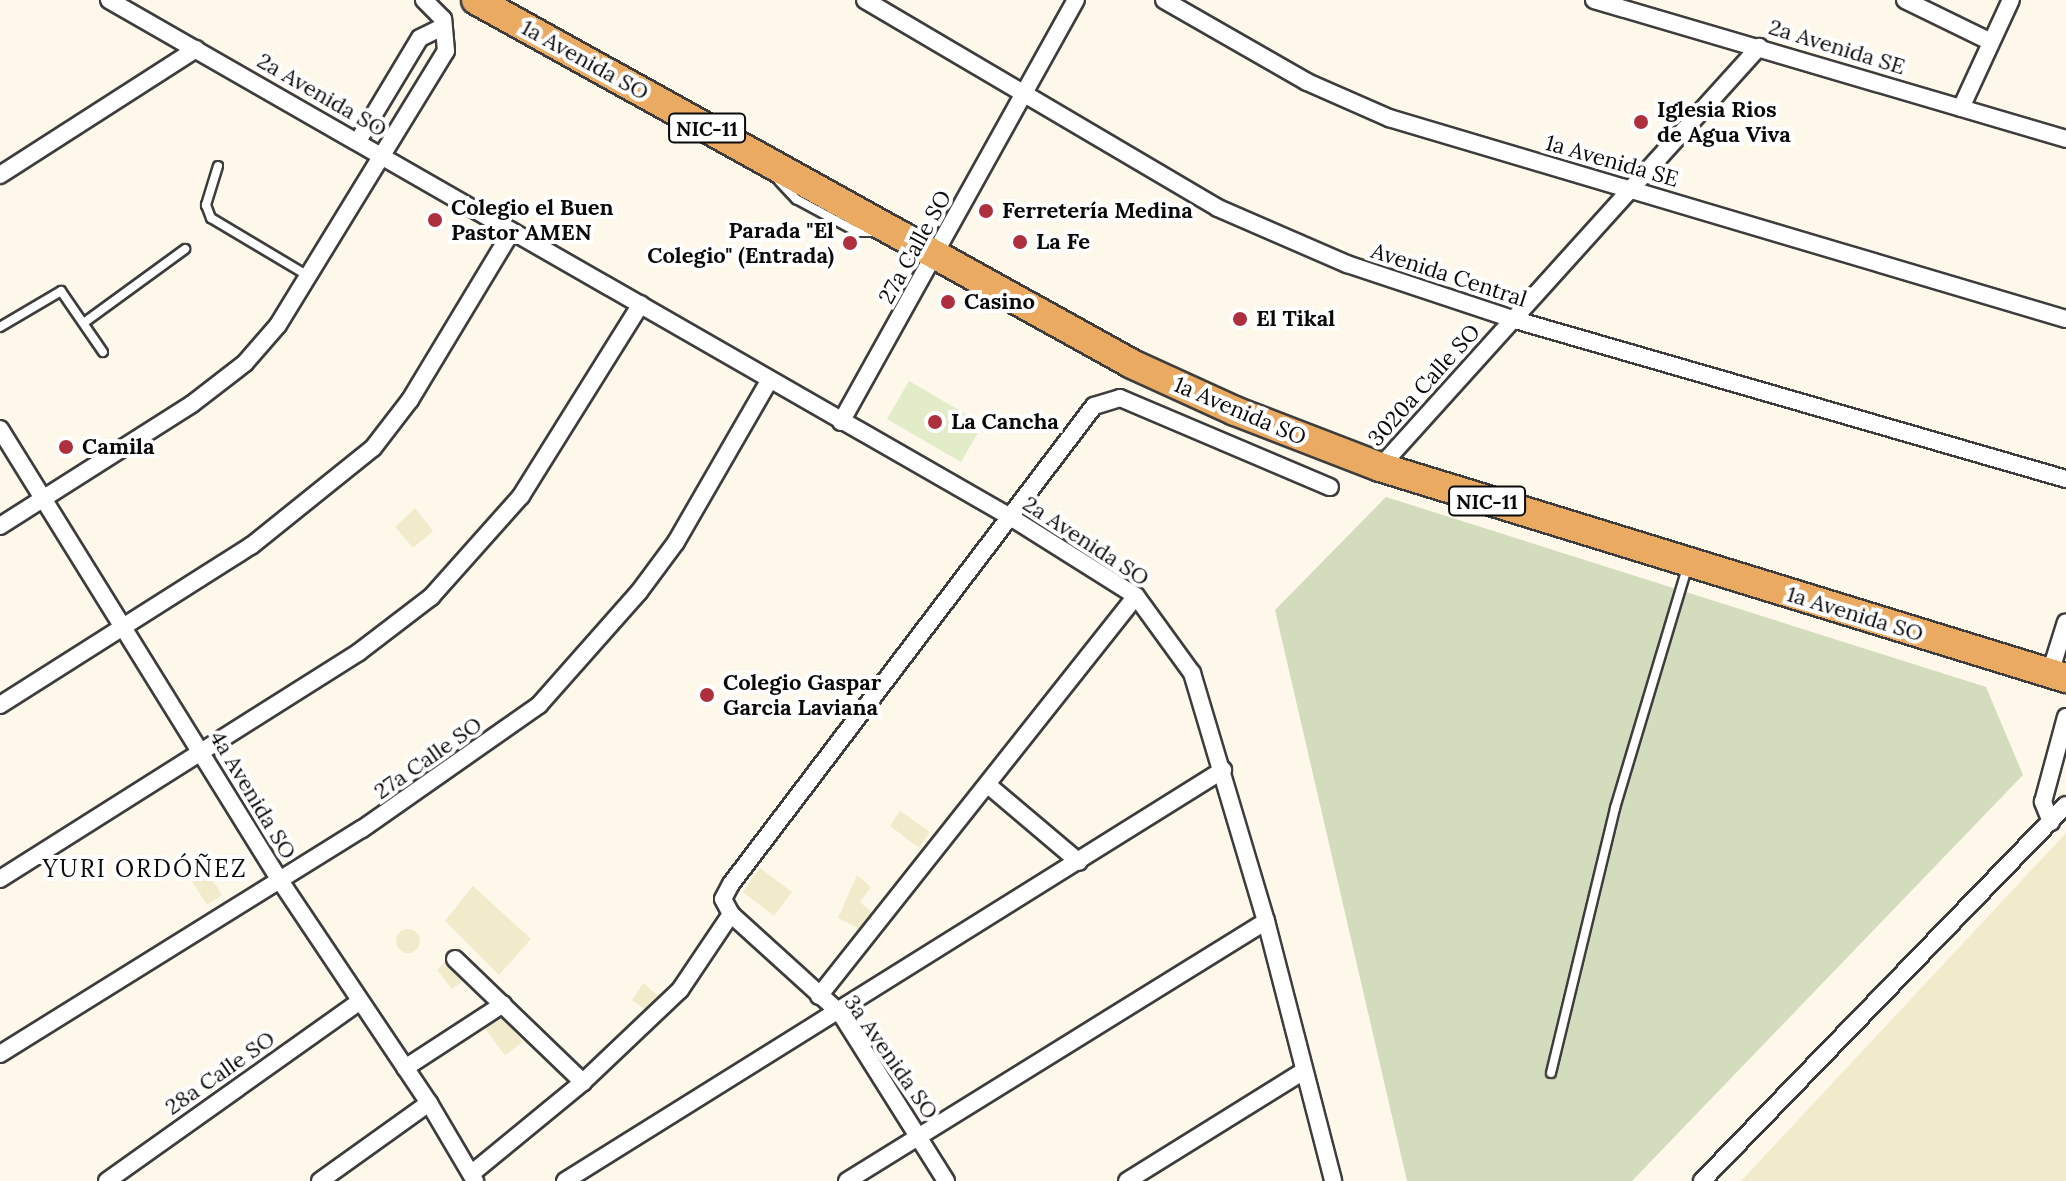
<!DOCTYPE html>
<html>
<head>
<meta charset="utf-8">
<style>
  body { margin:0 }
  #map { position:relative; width:2066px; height:1181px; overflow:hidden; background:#fdf8e9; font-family:Lora,serif }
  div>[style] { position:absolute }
  .farmland>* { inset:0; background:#f1ebcc }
  .round { border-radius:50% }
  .cemetery>* { inset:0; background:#d4dcbe }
  .pitch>* { inset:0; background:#e2ecc8 }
  .roads { filter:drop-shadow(2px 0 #3d3d3d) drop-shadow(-2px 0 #3d3d3d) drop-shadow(0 2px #3d3d3d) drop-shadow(0 -2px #3d3d3d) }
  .service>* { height:8px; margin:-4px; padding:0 4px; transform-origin:4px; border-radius:4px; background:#fff }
  .minor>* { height:16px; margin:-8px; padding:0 8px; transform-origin:8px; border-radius:8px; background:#fff }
  .trunk>* { height:28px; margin:-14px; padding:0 14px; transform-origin:14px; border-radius:14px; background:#eaaa62 }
  .dots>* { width:22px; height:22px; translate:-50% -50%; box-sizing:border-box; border:4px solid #fff; border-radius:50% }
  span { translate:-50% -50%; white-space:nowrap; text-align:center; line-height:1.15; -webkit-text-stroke:8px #fff; paint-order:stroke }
  .shield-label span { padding:2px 6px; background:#fff; border:2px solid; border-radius:6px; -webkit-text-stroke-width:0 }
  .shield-label { font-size:20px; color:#0a0a0a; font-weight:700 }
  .street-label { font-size:22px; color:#0a0a0a }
  .poi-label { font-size:22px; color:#0a0a0a; font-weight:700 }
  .left { translate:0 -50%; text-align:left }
  .right { translate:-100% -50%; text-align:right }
  .neighbourhood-label { font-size:24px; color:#0a0a0a; letter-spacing:2px }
</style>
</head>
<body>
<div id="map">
  <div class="farmland">
    <div style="clip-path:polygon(415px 508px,433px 531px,413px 548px,395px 527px)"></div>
    <div style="clip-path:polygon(900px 811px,930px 832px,919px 848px,890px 826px)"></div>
    <div style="clip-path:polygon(2066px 833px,2066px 1181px,1741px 1181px)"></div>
    <div style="clip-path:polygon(760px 868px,792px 892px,774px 916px,743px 892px)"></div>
    <div style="clip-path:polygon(206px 870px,222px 895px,207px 905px,191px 880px)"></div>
    <div style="clip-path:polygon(857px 875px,871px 887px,860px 902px,879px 919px,870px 934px,838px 918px)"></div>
    <div style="clip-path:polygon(473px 886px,531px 939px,499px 975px,445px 921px)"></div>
    <div class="round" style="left:396px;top:929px;width:24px;height:24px"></div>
    <div style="clip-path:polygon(447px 960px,464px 980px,452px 989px,437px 970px)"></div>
    <div style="clip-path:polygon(643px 983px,660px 997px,647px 1011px,632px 1000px)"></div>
    <div style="clip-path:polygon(499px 1010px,523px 1042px,505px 1055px,482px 1025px)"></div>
  </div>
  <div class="cemetery">
    <div style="clip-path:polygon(1386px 497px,1986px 687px,2023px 775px,1632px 1181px,1407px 1181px,1275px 610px)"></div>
  </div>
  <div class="pitch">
    <div style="clip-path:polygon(909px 381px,983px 424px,961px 462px,887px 419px)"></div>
  </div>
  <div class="roads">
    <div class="service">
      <div style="left:218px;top:166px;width:41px;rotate:107.1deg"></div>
      <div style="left:206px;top:205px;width:14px;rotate:69deg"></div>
      <div style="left:211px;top:218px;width:115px;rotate:30.8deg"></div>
      <div style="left:779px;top:181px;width:25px;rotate:47deg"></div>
      <div style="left:796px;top:199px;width:69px;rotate:28.4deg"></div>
      <div style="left:857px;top:232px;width:20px"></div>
      <div style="left:85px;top:322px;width:124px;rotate:-36.1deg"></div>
      <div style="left:0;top:327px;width:71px;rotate:-30.5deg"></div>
      <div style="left:61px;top:291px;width:74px;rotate:55.5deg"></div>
      <div style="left:1551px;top:1073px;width:273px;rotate:-76.4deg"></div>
      <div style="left:1615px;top:808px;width:251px;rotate:-73.3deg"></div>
    </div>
    <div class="minor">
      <div style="left:109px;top:0;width:1041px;rotate:29.84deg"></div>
      <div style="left:1012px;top:518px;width:146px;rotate:32.2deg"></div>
      <div style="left:1136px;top:596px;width:95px;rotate:54deg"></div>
      <div style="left:1192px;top:673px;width:259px;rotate:73.4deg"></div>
      <div style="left:1266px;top:921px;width:268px;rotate:75.5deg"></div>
      <div style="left:865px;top:0;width:410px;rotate:30.5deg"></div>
      <div style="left:1218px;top:208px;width:141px;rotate:23.5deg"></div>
      <div style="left:1347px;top:264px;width:174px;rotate:18.4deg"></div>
      <div style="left:1512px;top:319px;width:577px;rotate:16.11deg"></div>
      <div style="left:1164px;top:0;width:165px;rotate:29.8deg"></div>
      <div style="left:1307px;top:82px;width:90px;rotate:23.7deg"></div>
      <div style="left:1389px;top:118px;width:706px;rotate:16.54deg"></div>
      <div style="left:1594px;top:0;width:492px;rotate:16.4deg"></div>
      <div style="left:1905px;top:0;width:93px;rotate:26deg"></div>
      <div style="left:1961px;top:108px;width:119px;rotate:-65.2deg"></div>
      <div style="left:358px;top:141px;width:120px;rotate:-59deg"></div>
      <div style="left:420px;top:38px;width:25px;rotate:-26deg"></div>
      <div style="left:0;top:175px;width:233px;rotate:-32.7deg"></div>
      <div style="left:841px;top:422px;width:483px;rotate:-60.9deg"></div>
      <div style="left:0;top:429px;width:529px;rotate:58.2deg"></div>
      <div style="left:279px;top:879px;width:270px;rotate:56.2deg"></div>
      <div style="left:429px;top:1103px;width:91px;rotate:59.5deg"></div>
      <div style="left:1380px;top:467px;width:566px;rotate:-47.94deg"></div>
      <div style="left:0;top:526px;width:227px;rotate:-32.4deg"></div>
      <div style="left:192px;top:404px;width:67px;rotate:-37.7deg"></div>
      <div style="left:245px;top:363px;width:50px;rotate:-49deg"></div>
      <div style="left:278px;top:325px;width:321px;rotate:-58.5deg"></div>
      <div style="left:446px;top:51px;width:32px;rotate:-95deg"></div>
      <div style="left:443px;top:19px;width:27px;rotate:-135deg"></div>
      <div style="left:2050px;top:673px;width:53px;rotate:-72.6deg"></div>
      <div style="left:0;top:705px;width:297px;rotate:-32.4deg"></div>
      <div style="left:251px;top:546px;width:156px;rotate:-38.8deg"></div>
      <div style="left:373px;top:448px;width:61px;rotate:-52.4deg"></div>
      <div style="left:410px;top:400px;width:197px;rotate:-58.9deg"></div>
      <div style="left:988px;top:785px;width:119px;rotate:40.2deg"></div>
      <div style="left:2051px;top:822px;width:22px;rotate:-112deg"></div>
      <div style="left:2043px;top:802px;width:88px;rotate:-74.9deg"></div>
      <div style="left:0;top:879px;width:425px;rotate:-32.3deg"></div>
      <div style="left:359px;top:652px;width:91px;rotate:-37.4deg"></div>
      <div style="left:431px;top:597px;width:135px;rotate:-48.3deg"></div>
      <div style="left:521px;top:496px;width:226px;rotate:-58deg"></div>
      <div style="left:455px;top:959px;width:178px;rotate:43.9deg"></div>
      <div style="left:819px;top:996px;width:510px;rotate:-51.6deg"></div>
      <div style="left:0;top:1054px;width:426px;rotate:-31.9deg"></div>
      <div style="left:362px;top:829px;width:216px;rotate:-35deg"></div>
      <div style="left:539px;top:705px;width:151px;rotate:-48.5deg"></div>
      <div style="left:639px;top:592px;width:62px;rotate:-53.5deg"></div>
      <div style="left:676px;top:542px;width:186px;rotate:-60deg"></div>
      <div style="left:405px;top:1068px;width:117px;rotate:-33.1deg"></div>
      <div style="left:471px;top:1174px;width:145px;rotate:-39.4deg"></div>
      <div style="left:583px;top:1082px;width:134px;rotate:-43.5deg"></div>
      <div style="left:680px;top:990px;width:92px;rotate:-56.1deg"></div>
      <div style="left:107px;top:1181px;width:309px;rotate:-35.4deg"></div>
      <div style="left:320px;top:1181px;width:134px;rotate:-35.6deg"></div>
      <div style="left:565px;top:1181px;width:776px;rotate:-31.99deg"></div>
      <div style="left:847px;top:1181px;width:493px;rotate:-31.8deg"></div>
      <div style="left:946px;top:1181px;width:199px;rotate:-122.2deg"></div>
      <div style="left:840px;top:1013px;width:147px;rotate:-137.8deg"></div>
      <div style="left:731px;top:914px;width:17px;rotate:-118deg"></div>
      <div style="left:723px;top:899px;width:17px;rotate:-62deg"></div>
      <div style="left:731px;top:884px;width:600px;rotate:-52.79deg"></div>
      <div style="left:1094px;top:406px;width:27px;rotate:-17deg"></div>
      <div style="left:1120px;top:398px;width:228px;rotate:23deg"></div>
      <div style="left:1127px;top:1181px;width:208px;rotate:-31.9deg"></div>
      <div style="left:1702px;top:1181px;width:523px;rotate:-45.93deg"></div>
    </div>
    <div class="trunk">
      <div style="left:476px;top:0;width:750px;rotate:29.02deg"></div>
      <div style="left:1132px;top:364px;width:113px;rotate:24.5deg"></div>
      <div style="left:1235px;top:411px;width:155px;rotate:21.1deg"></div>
      <div style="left:1380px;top:467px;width:718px;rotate:17.1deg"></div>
    </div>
  </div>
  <div class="dots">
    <div style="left:1641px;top:122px;background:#ae2f3e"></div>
    <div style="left:986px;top:211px;background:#ae2f3e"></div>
    <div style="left:435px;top:220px;background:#ae2f3e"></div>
    <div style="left:1020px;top:242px;background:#ae2f3e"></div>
    <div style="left:850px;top:243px;background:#ae2f3e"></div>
    <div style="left:948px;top:302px;background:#ae2f3e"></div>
    <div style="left:1240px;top:319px;background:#ae2f3e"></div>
    <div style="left:935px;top:422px;background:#ae2f3e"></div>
    <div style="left:66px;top:447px;background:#ae2f3e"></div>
    <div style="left:707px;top:695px;background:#ae2f3e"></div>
  </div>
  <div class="shield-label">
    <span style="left:707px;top:128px">NIC-11</span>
    <span style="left:1487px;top:501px">NIC-11</span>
  </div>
  <div class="street-label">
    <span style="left:1837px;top:47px;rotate:17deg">2a Avenida SE</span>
    <span style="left:585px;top:60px;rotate:29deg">1a Avenida SO</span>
    <span style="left:322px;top:95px;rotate:30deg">2a Avenida SO</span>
    <span style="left:1612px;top:161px;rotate:16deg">1a Avenida SE</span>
    <span style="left:915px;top:247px;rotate:-61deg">27a Calle SO</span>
    <span style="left:1449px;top:275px;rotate:18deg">Avenida Central</span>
    <span style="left:1424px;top:385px;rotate:-48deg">3020a Calle SO</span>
    <span style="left:1240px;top:411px;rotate:23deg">1a Avenida SO</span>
    <span style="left:1086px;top:541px;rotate:33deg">2a Avenida SO</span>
    <span style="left:1855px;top:614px;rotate:17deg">1a Avenida SO</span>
    <span style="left:428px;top:758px;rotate:-35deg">27a Calle SO</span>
    <span style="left:253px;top:795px;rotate:59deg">4a Avenida SO</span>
    <span style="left:891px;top:1057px;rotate:55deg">3a Avenida SO</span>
    <span style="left:220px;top:1073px;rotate:-35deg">28a Calle SO</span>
  </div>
  <div class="poi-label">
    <span class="left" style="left:1657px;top:122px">Iglesia Rios<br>de Agua Viva</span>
    <span class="left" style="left:451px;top:220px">Colegio el Buen<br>Pastor AMEN</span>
    <span class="left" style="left:1002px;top:211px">Ferretería Medina</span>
    <span class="right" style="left:834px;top:243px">Parada "El<br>Colegio" (Entrada)</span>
    <span class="left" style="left:1036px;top:242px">La Fe</span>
    <span class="left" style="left:964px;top:302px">Casino</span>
    <span class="left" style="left:1256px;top:319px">El Tikal</span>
    <span class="left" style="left:951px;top:422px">La Cancha</span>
    <span class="left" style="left:82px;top:447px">Camila</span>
    <span class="left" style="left:723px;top:695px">Colegio Gaspar<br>Garcia Laviana</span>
  </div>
  <div class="neighbourhood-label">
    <span style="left:145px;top:869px">YURI ORDÓÑEZ</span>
  </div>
</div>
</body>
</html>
